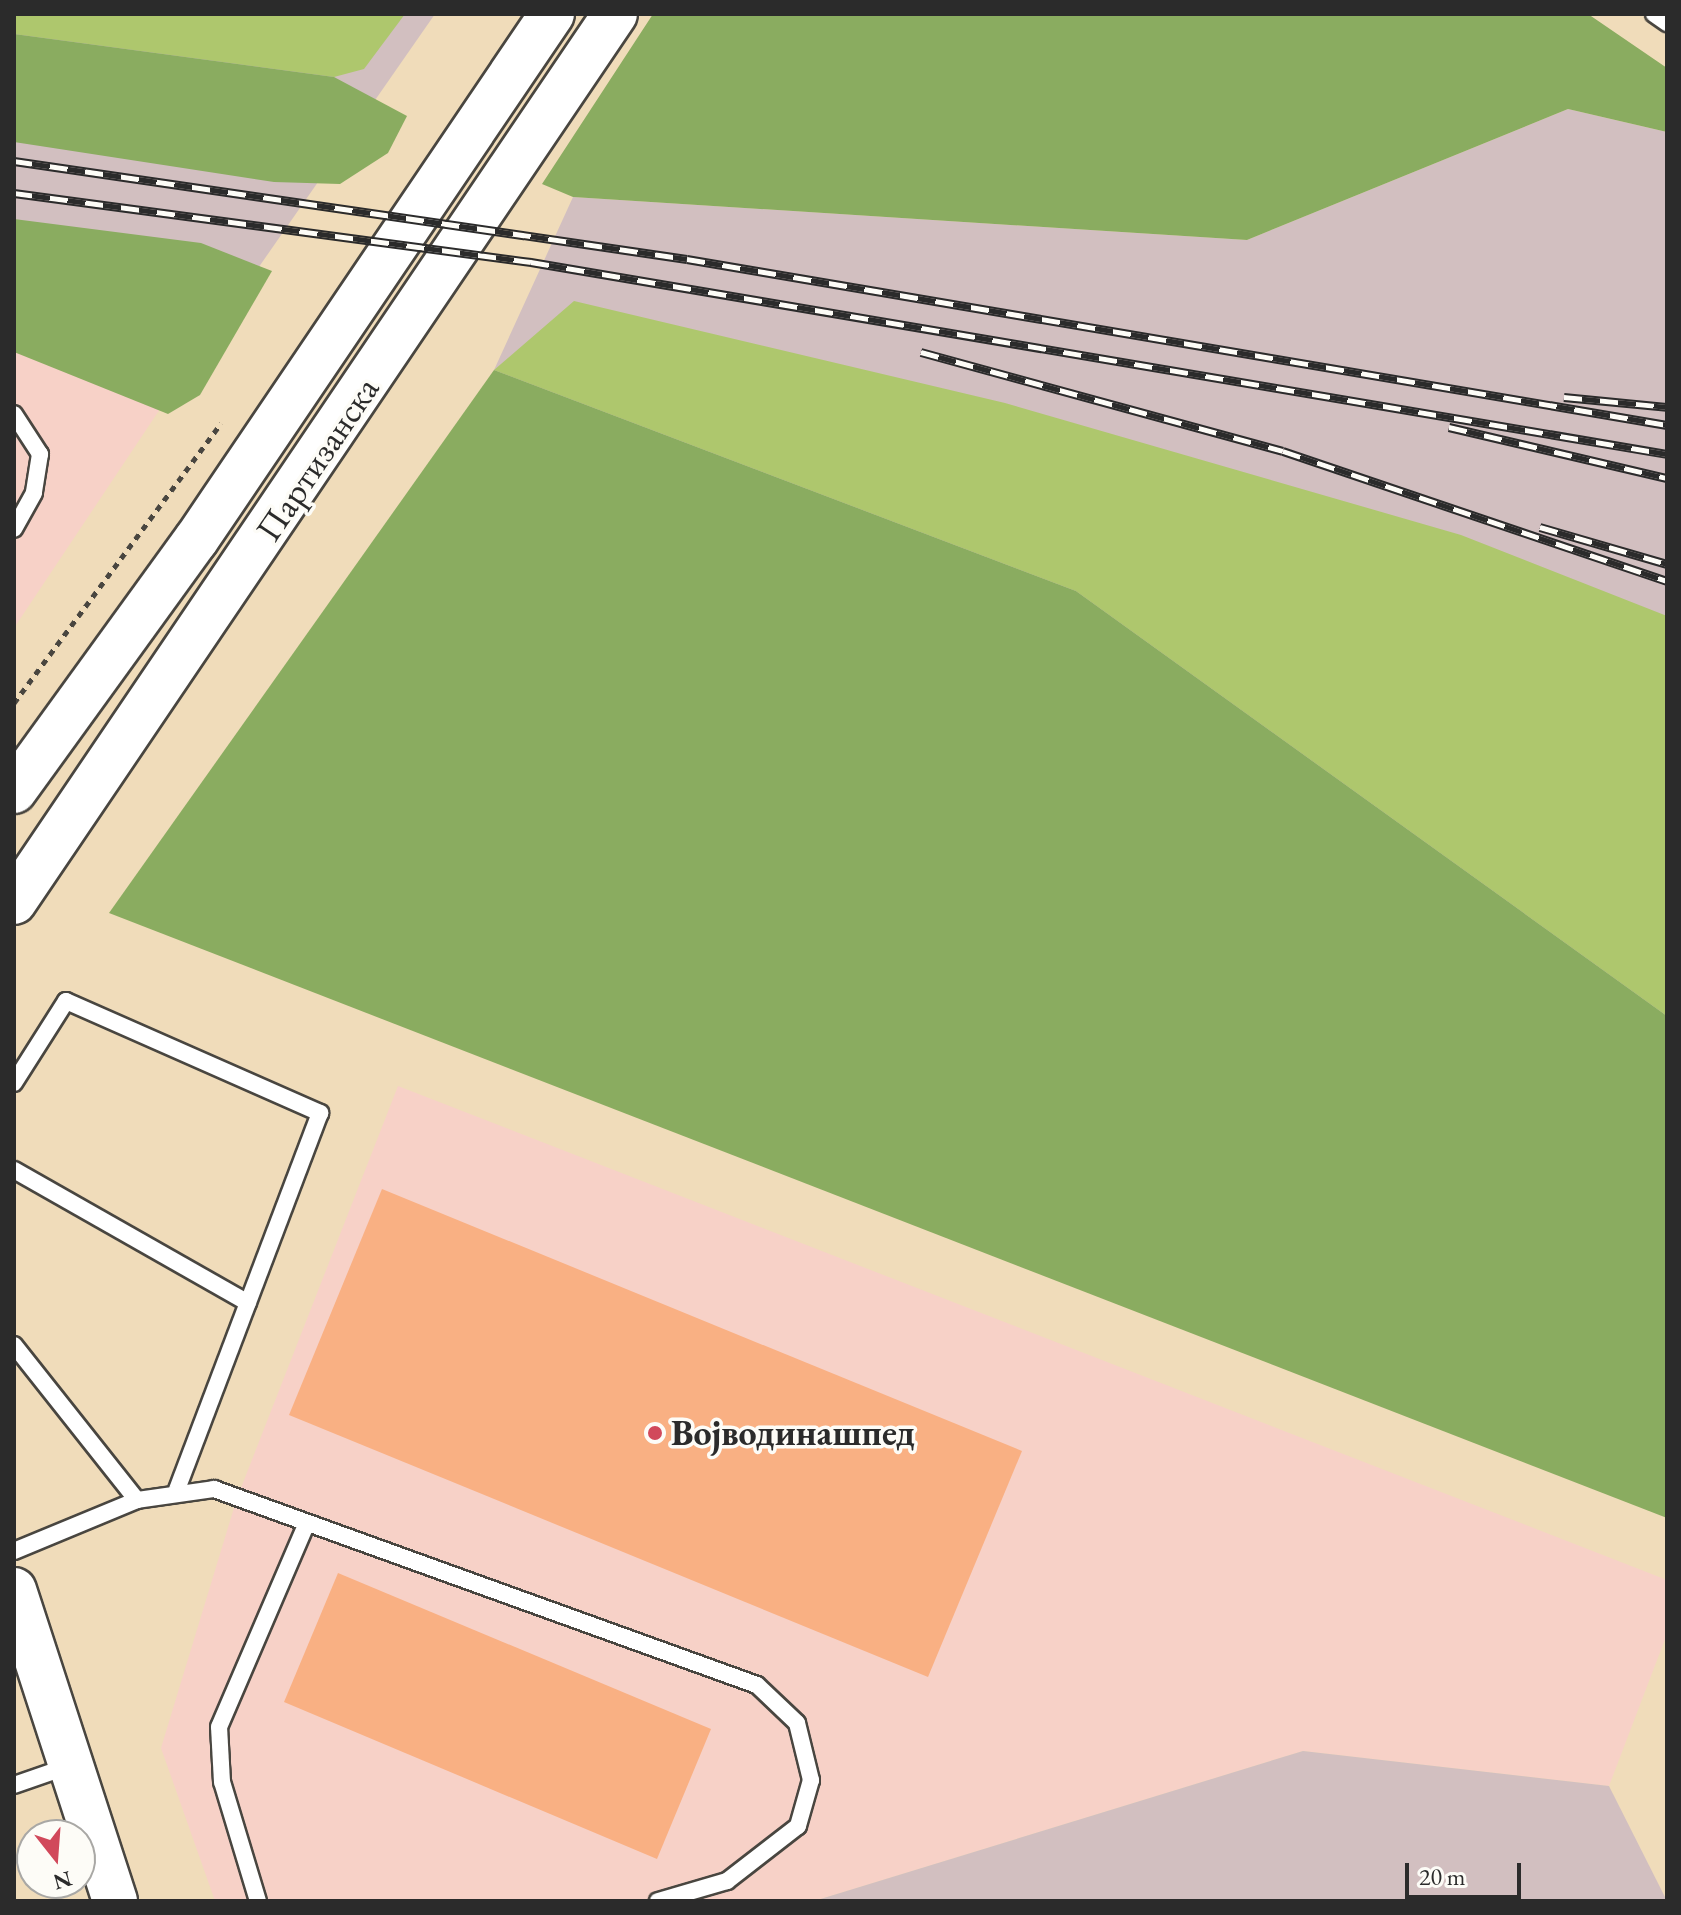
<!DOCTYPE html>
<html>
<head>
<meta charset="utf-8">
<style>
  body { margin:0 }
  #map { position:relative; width:1681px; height:1915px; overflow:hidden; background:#f0dcba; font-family:"EB Garamond",serif }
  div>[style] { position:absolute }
  .built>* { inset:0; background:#f7d1c7 }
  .industrial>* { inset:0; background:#d2bfc0 }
  .green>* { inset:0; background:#aec76d }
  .forest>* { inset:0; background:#8aac60 }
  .building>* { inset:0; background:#f9b083 }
  .path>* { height:5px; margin-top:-2.5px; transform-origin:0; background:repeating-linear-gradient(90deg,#494640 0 6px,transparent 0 12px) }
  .roads { filter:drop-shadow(2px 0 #494640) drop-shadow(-2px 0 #494640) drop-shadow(0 2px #494640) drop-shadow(0 -2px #494640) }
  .lane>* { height:16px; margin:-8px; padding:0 8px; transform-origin:8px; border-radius:8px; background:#fff }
  .secondary>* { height:44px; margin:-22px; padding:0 22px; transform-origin:22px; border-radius:22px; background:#fff }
  .rail>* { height:9px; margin-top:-4.5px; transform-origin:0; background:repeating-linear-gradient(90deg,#fdfcf7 0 18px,#2b2b2b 0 36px); box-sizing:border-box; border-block:2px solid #2b2b2b }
  .dots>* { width:22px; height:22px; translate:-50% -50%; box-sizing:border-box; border:4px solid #fdfcf7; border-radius:50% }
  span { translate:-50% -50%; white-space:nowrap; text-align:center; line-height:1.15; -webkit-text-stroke:7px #fdfcf7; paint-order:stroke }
  .street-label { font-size:36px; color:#2b2b2b }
  .poi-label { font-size:36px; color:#2b2b2b; font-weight:700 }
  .left { translate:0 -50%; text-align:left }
  .frame { position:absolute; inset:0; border:16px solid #2b2b2b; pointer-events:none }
  .north { position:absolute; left:16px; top:1819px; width:80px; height:80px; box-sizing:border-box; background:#fdfcf7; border:2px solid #a9a8a5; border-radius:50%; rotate:163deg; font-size:22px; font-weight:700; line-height:32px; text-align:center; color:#2b2b2b }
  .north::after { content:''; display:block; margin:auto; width:28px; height:36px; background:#d1495b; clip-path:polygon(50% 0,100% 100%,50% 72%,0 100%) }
  .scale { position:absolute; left:1405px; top:1863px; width:116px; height:36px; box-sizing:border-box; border:4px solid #2b2b2b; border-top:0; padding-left:10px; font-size:24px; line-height:28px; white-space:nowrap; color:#2b2b2b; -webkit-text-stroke:6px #fdfcf7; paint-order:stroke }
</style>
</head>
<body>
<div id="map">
  <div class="built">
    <div style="clip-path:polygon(14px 351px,160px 409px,14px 628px)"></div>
    <div style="clip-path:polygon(398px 1086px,1667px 1580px,1667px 1634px,1609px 1786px,1303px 1751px,814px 1901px,215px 1901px,161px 1748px,237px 1498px)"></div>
  </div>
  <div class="industrial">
    <div style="clip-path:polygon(14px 14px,435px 14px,160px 409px,14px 351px)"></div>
    <div style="clip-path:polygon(1568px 109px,1667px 132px,1667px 1016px,1076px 591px,494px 370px,573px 197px,1247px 240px)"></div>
    <div style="clip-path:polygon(1303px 1751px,1609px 1786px,1667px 1901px,814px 1901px)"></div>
  </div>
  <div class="green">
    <div style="clip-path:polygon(14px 14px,405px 14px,364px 69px,334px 77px,14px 34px)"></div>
    <div style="clip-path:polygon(574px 301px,1005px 403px,1461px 535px,1667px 616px,1667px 1016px,1076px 591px,494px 370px)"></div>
  </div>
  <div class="forest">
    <div style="clip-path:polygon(653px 14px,1588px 14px,1667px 68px,1667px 132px,1568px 109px,1247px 240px,573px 197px,542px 184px)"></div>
    <div style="clip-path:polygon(14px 34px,334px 77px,407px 116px,388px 153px,340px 184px,274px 182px,14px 142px)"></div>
    <div style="clip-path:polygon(14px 219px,201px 243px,272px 271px,200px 395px,168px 414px,14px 352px)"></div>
    <div style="clip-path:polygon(494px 370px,1076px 591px,1667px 1016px,1667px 1518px,109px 913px)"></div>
  </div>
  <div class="building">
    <div style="clip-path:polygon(382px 1189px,1022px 1451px,928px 1677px,289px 1415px)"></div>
    <div style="clip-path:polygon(338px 1573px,711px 1729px,657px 1859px,284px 1702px)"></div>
  </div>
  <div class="path">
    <div style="left:14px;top:703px;width:348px;rotate:-53.5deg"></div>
  </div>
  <div class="roads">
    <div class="lane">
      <div style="left:1654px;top:14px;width:16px;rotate:35deg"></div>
      <div style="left:14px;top:414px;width:48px;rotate:57deg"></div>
      <div style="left:40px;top:454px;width:39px;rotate:99deg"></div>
      <div style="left:34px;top:493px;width:41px;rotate:119.1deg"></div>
      <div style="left:14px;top:1083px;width:97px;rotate:-57.6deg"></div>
      <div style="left:66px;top:1001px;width:278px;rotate:23.8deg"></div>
      <div style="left:320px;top:1113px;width:402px;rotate:110.8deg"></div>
      <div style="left:14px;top:1170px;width:269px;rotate:29.6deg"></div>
      <div style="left:14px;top:1345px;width:198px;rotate:51.6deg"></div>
      <div style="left:14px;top:1551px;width:133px;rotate:-22.5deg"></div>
      <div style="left:137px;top:1500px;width:78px;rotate:-8.1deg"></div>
      <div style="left:214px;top:1489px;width:577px;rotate:19.85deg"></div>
      <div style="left:757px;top:1685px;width:55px;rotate:43.5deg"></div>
      <div style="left:797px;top:1723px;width:59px;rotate:76.2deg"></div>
      <div style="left:811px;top:1780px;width:48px;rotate:105.8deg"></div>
      <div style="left:798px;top:1826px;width:90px;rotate:142.2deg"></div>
      <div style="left:727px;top:1881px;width:72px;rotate:163.8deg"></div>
      <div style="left:14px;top:1785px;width:58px;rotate:-19.1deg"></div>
      <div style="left:258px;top:1901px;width:124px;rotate:-106.8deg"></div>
      <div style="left:222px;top:1782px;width:55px;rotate:-93.1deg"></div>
      <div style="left:219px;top:1727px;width:222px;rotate:-66.7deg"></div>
    </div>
    <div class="secondary">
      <div style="left:14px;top:791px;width:310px;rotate:-54.1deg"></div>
      <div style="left:196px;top:540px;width:635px;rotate:-55.91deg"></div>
      <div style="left:14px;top:902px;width:1072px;rotate:-55.91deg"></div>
      <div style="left:14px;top:1590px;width:327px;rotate:72deg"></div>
    </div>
  </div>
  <div class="rail">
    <div style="left:14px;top:161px;width:680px;rotate:8.28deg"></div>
    <div style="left:687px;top:259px;width:994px;rotate:9.61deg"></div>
    <div style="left:14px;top:193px;width:522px;rotate:7.6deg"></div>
    <div style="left:531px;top:262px;width:1152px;rotate:9.59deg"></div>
    <div style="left:921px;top:352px;width:375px;rotate:15.3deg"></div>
    <div style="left:1283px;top:451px;width:405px;rotate:18.7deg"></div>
    <div style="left:1564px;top:397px;width:103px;rotate:5.5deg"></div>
    <div style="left:1449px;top:427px;width:224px;rotate:13.2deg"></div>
    <div style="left:1540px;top:527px;width:132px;rotate:16.2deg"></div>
  </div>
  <div class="dots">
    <div style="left:655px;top:1433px;background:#d1495b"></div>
  </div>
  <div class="street-label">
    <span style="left:317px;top:459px;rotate:-56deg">Партизанска</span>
  </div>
  <div class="poi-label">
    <span class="left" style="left:671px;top:1433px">Војводинашпед</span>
  </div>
  <div class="frame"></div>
  <div class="north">N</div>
  <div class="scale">20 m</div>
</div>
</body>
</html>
